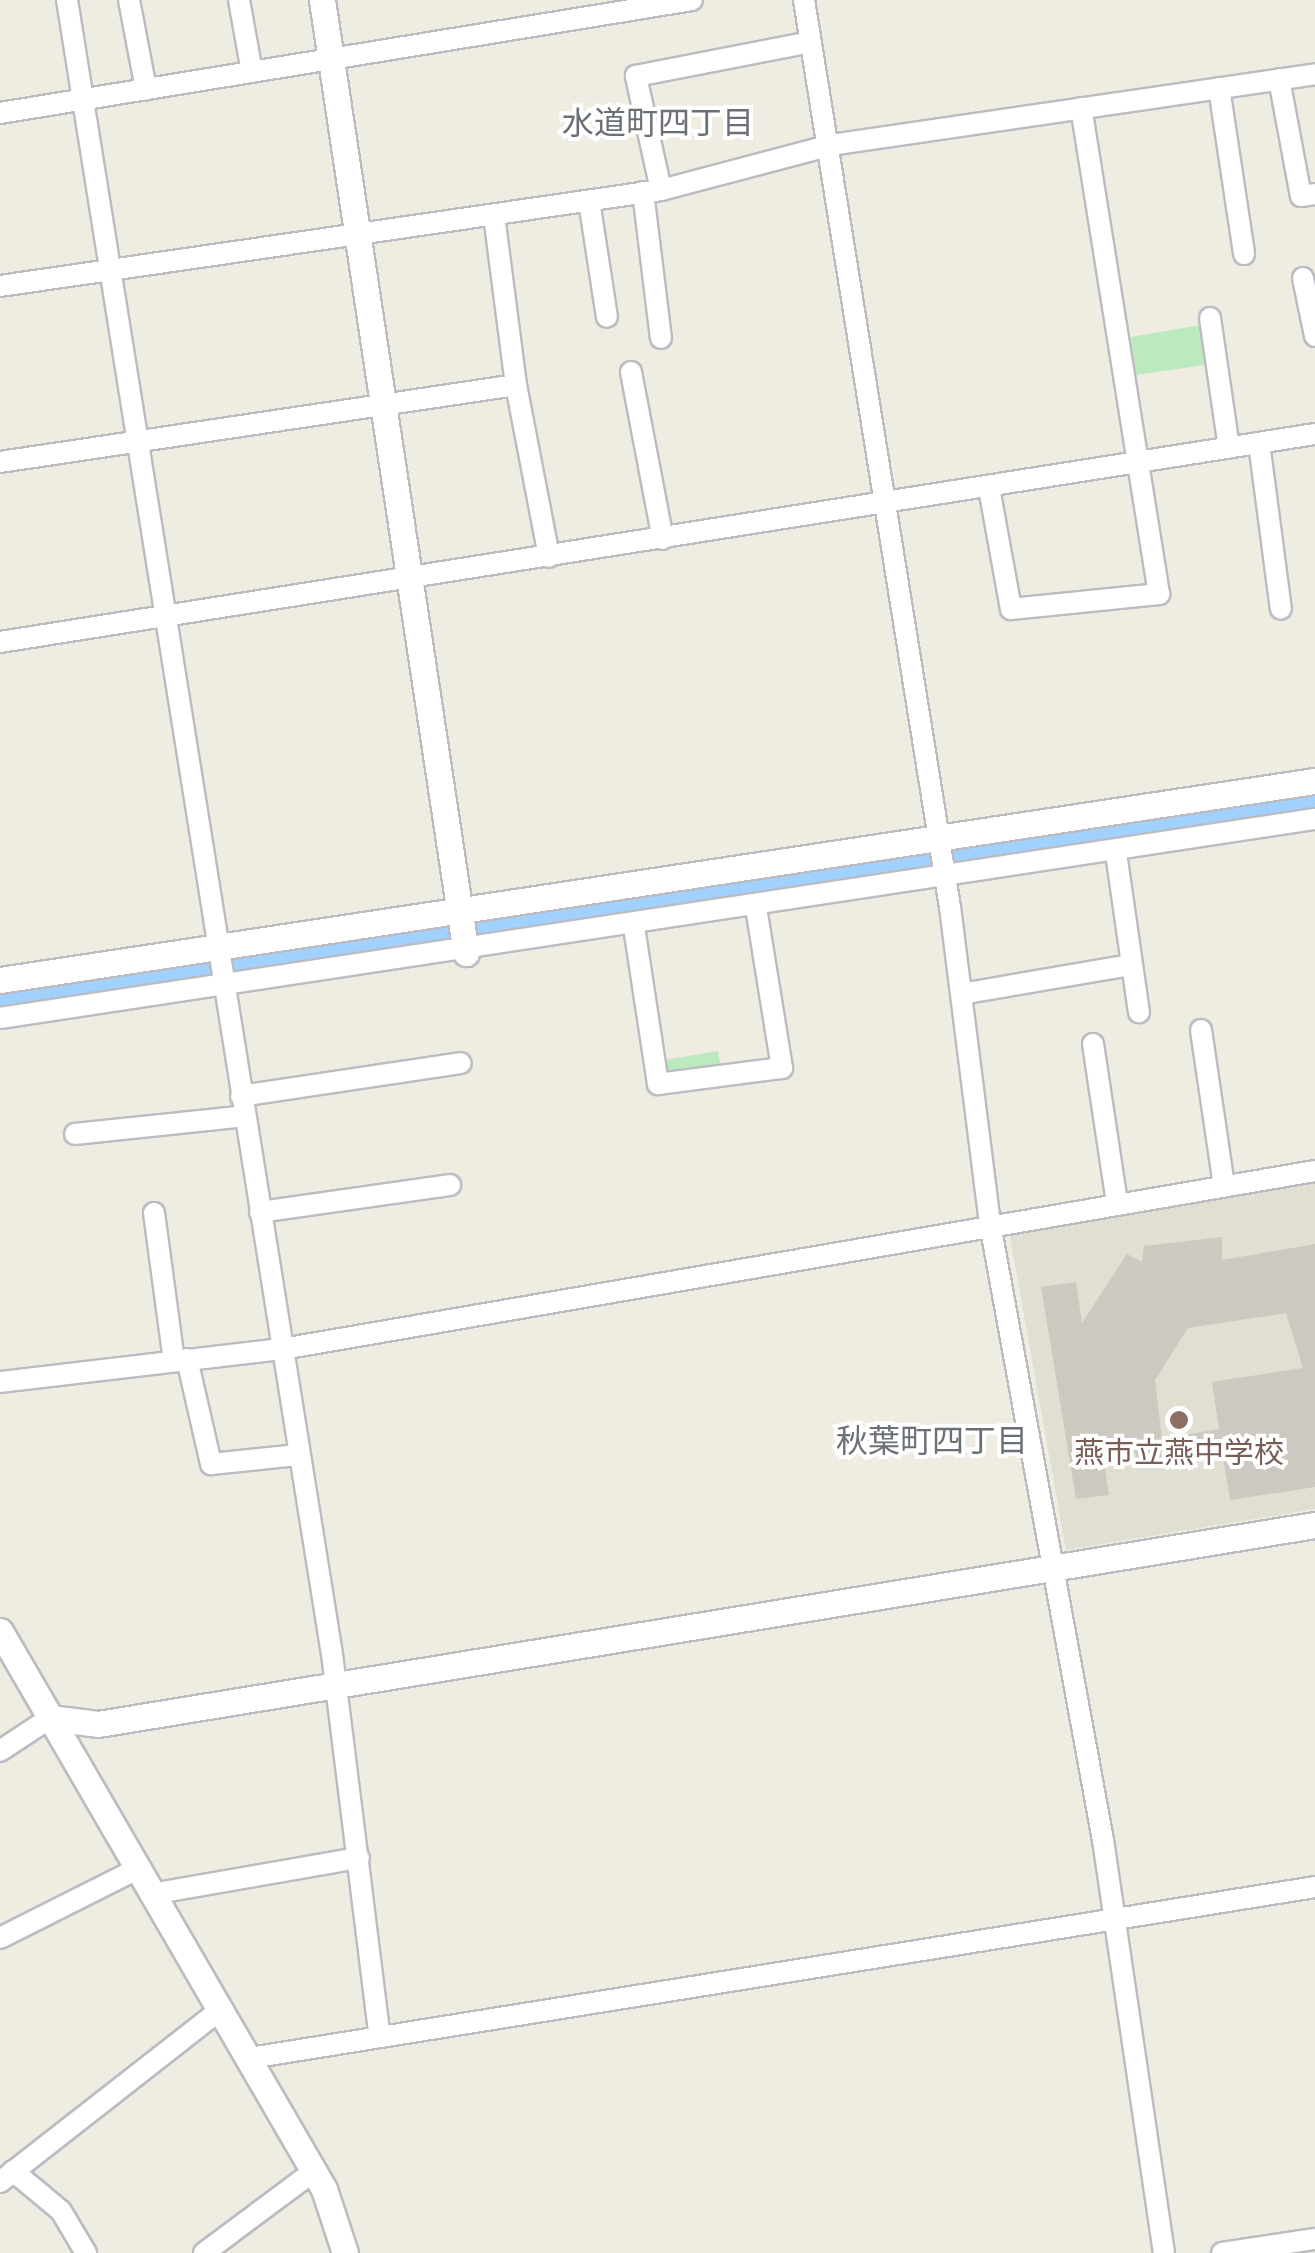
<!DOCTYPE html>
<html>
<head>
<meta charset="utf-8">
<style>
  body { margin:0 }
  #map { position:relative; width:1315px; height:2253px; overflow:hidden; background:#efece2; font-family:"Sofia Sans Condensed","Noto Sans JP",sans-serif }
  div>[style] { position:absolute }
  .education>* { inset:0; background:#e1dfd2 }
  .green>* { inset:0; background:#bce9be }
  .canal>* { height:20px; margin:-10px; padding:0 10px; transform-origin:10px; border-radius:10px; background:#a1d1ff }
  .building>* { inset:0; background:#ccc9c1 }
  .roads { filter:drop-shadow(2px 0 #babcc2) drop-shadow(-2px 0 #babcc2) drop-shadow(0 2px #babcc2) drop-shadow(0 -2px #babcc2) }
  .minor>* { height:20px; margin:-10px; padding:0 10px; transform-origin:10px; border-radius:10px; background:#fff }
  .tertiary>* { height:25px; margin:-12.5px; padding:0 12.5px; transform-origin:12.5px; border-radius:12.5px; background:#fff }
  .dots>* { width:28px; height:28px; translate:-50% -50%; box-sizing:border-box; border:5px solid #fff; border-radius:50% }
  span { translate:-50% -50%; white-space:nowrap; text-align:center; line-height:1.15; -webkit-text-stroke:8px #fff; paint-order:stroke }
  .education-label { font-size:30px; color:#785e54 }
  .neighbourhood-label { font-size:32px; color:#6b7076 }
</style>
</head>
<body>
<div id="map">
  <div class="education">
    <div style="clip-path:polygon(1315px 1179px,1315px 1509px,1066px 1550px,1010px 1237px,1015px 1225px)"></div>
  </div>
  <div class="green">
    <div style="clip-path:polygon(1206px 324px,1211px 364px,1136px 375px,1131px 337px)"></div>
    <div style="clip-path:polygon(718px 1051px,721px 1070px,675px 1079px,665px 1070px,665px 1060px)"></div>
  </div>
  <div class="canal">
    <div style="left:0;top:999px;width:1330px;rotate:-8.69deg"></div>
  </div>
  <div class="building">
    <div style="clip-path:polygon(evenodd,1222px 1237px,1222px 1260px,1315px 1244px,1315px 1487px,1230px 1500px,1222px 1451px,1138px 1465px,1136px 1454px,1104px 1461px,1109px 1495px,1076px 1499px,1041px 1287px,1076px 1282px,1082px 1323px,1127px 1254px,1142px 1262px,1144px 1246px,1222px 1237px,1286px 1313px,1303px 1368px,1212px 1382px,1219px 1429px,1162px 1439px,1155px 1380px,1188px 1328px,1286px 1313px)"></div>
  </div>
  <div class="roads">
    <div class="minor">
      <div style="left:67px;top:0;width:1675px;rotate:80.9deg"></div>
      <div style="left:332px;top:1654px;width:380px;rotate:82.9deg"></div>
      <div style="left:129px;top:0;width:91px;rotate:79.2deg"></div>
      <div style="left:239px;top:0;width:73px;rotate:79.8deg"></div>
      <div style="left:804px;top:0;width:919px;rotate:80.86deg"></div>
      <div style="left:950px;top:907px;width:320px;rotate:82.8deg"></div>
      <div style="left:990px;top:1224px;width:626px;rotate:79.61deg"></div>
      <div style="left:1103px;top:1840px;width:417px;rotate:81.6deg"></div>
      <div style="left:1279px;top:79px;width:119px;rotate:79.4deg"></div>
      <div style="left:1301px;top:196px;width:14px;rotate:-8deg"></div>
      <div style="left:1219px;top:88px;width:168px;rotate:81.4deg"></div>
      <div style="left:0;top:113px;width:701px;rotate:-9.27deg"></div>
      <div style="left:661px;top:190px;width:117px;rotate:-102.4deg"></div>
      <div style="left:636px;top:76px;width:178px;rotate:-11deg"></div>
      <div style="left:643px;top:192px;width:147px;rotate:83deg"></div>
      <div style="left:589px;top:201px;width:117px;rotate:81.2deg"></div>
      <div style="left:1303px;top:278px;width:59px;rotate:78.3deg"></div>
      <div style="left:0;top:286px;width:668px;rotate:-8.26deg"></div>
      <div style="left:661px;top:190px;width:176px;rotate:-14.8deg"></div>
      <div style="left:831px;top:145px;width:489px;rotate:-8.3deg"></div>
      <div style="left:1210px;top:318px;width:131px;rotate:81.7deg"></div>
      <div style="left:631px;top:372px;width:170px;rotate:79.2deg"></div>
      <div style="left:516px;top:385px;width:175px;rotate:79.1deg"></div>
      <div style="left:1259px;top:443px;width:167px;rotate:82.5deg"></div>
      <div style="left:0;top:462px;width:522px;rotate:-8.49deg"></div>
      <div style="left:516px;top:385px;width:171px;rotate:-97.4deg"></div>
      <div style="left:989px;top:488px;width:123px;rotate:79.7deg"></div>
      <div style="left:1011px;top:609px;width:149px;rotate:-5.8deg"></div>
      <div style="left:1159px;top:594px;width:492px;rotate:-99.1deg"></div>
      <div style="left:0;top:642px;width:1331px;rotate:-8.99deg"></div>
      <div style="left:1116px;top:853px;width:161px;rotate:81.8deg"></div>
      <div style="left:634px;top:927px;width:159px;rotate:81.3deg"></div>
      <div style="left:658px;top:1084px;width:125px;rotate:-7.4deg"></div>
      <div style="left:782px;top:1068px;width:163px;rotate:-99.2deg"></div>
      <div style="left:961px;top:994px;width:171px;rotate:-9.7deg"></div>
      <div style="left:0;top:1018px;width:1330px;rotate:-8.61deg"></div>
      <div style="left:1201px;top:1030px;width:157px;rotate:81.6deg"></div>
      <div style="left:1093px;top:1044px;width:161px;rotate:81.4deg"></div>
      <div style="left:241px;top:1096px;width:222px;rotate:-8.5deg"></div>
      <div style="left:75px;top:1134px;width:171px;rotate:-6deg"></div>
      <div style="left:260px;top:1212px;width:192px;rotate:-8.1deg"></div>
      <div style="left:154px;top:1213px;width:149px;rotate:82.3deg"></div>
      <div style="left:187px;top:1359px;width:108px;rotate:77.1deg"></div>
      <div style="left:211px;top:1464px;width:87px;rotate:-5.9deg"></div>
      <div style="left:0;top:1382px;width:284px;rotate:-6.7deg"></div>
      <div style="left:282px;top:1349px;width:1048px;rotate:-9.78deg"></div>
      <div style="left:0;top:1751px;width:60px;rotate:-33.4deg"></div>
      <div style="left:152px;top:1894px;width:210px;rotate:-9.9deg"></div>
      <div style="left:0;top:1938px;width:153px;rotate:-26.7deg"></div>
      <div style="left:250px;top:2058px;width:1079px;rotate:-9.12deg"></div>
      <div style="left:13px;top:2171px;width:62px;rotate:39.8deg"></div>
      <div style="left:61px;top:2211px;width:49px;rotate:59.2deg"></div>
      <div style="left:0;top:2182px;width:279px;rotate:-38deg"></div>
      <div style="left:204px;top:2253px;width:137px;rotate:-36.7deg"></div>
      <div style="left:1222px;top:2253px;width:94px;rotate:-8.6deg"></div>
    </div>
    <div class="tertiary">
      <div style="left:322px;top:0;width:964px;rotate:81.41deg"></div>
      <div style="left:0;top:980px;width:1330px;rotate:-8.61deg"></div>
      <div style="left:0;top:1631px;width:645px;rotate:59.86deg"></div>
      <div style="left:324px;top:2189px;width:67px;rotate:71.8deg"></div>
      <div style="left:50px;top:1718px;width:48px;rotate:7.1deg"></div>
      <div style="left:98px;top:1724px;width:1233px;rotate:-9.29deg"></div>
    </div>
  </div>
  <div class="dots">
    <div style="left:1179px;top:1420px;background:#8d6e63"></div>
  </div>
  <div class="education-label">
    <span style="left:1179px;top:1454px">燕市立燕中学校</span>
  </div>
  <div class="neighbourhood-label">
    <span style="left:658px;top:125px">水道町四丁目</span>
    <span style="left:932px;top:1443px">秋葉町四丁目</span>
  </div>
</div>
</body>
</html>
